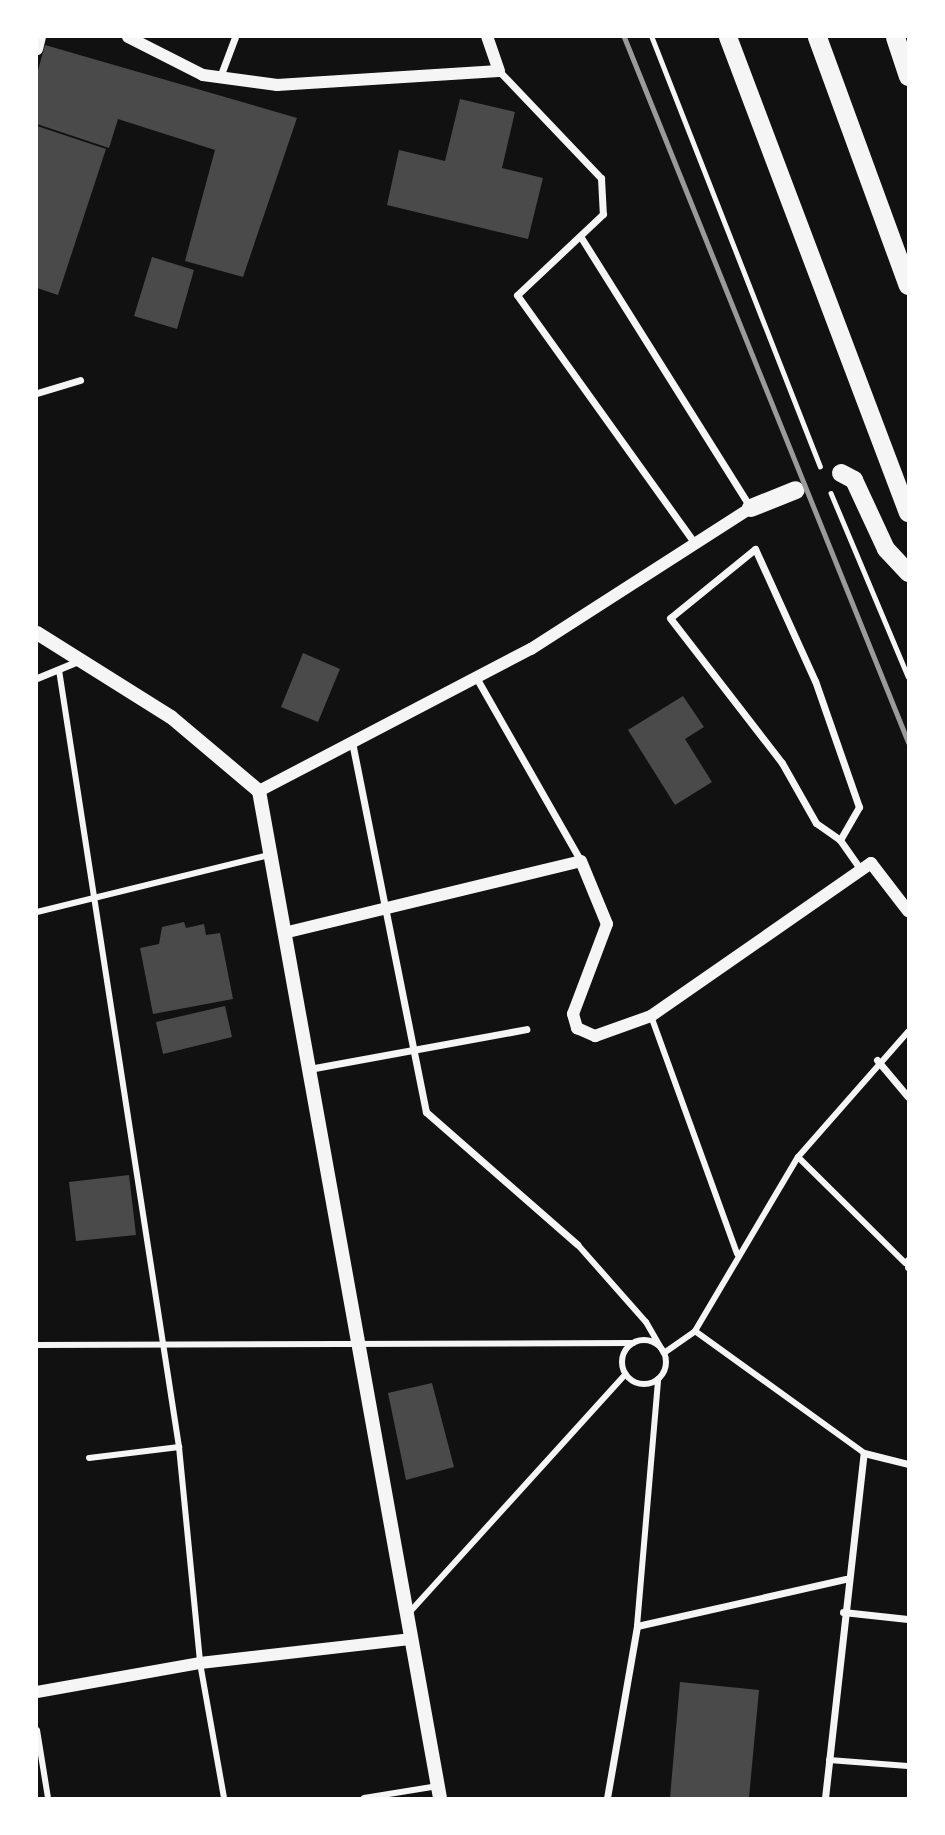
<!DOCTYPE html>
<html>
<head>
<meta charset="utf-8">
<style>
  body { margin:0 }
  #map { position:relative; width:945px; height:1835px; overflow:hidden; background:#111; font-family:Barlow,sans-serif }
  div>[style] { position:absolute }
  .building>* { inset:0; background:#4a4a4a }
  .path>* { height:4.5px; margin:-2.25px; padding:0 2.25px; transform-origin:2.25px; border-radius:2.25px; background:#f5f5f5 }
  .pedestrian>* { height:6px; margin:-3px; padding:0 3px; transform-origin:3px; border-radius:3px; background:#f5f5f5 }
  .pedestrian>.ring { margin:-3px; padding:0; box-sizing:content-box; background:none; border:6px solid #f5f5f5; border-radius:50% }
  .minor>* { height:7px; margin:-3.5px; padding:0 3.5px; transform-origin:3.5px; border-radius:3.5px; background:#f5f5f5 }
  .tertiary>* { height:12px; margin:-6px; padding:0 6px; transform-origin:6px; border-radius:6px; background:#f5f5f5 }
  .secondary>* { height:14px; margin:-7px; padding:0 7px; transform-origin:7px; border-radius:7px; background:#f5f5f5 }
  .primary>* { height:18px; margin:-9px; padding:0 9px; transform-origin:9px; border-radius:9px; background:#f5f5f5 }
  .trunk>* { height:19px; margin:-9.5px; padding:0 9.5px; transform-origin:9.5px; border-radius:9.5px; background:#f5f5f5 }
  .rail>* { height:5px; margin:-2.5px; padding:0 2.5px; transform-origin:2.5px; border-radius:2.5px; background:#9a9a9a }
  span { translate:-50% -50%; white-space:nowrap; text-align:center; line-height:1.15; -webkit-text-stroke:6px #fff; paint-order:stroke }
  .frame { position:absolute; inset:0; border:38px solid #fff; pointer-events:none }
</style>
</head>
<body>
<div id="map">
  <div class="building">
    <div style="clip-path:polygon(45px 45px,297px 118px,243px 277px,185px 261px,215px 150px,118px 119px,109px 148px,37px 124px,37px 74px)"></div>
    <div style="clip-path:polygon(460px 99px,515px 112px,502px 168px,543px 178px,528px 239px,387px 205px,399px 150px,445px 161px)"></div>
    <div style="clip-path:polygon(37px 126px,106px 149px,58px 295px,37px 288px)"></div>
    <div style="clip-path:polygon(152px 257px,194px 270px,177px 329px,134px 316px)"></div>
    <div style="clip-path:polygon(303px 653px,340px 669px,318px 722px,281px 707px)"></div>
    <div style="clip-path:polygon(683px 696px,704px 727px,685px 739px,712px 782px,675px 805px,628px 730px)"></div>
    <div style="clip-path:polygon(184px 922px,186px 928px,204px 924px,206px 935px,220px 933px,233px 999px,153px 1014px,140px 948px,159px 944px,162px 927px)"></div>
    <div style="clip-path:polygon(225px 1006px,232px 1037px,163px 1054px,156px 1022px)"></div>
    <div style="clip-path:polygon(129px 1175px,136px 1235px,76px 1241px,69px 1182px)"></div>
    <div style="clip-path:polygon(432px 1383px,454px 1467px,406px 1480px,388px 1393px)"></div>
    <div style="clip-path:polygon(680px 1682px,759px 1690px,749px 1798px,670px 1798px)"></div>
  </div>
  <div class="path">
    <div style="left:652px;top:37px;width:461px;rotate:68.6deg"></div>
    <div style="left:831px;top:493px;width:199px;rotate:67.2deg"></div>
  </div>
  <div class="pedestrian">
    <div style="left:59px;top:670px;width:786px;rotate:81.22deg"></div>
    <div style="left:179px;top:1447px;width:217px;rotate:84.4deg"></div>
    <div style="left:200px;top:1663px;width:137px;rotate:79.9deg"></div>
    <div style="left:37px;top:912px;width:239px;rotate:-13.8deg"></div>
    <div style="left:651px;top:1016px;width:253px;rotate:70.1deg"></div>
    <div style="left:798px;top:1157px;width:151px;rotate:44.7deg"></div>
    <div style="left:577px;top:1244px;width:104px;rotate:48.5deg"></div>
    <div style="left:646px;top:1322px;width:36px;rotate:60deg"></div>
    <div style="left:664px;top:1353px;width:38px;rotate:-35deg"></div>
    <div style="left:695px;top:1331px;width:202px;rotate:-59.4deg"></div>
    <div style="left:798px;top:1157px;width:167px;rotate:-48.7deg"></div>
    <div style="left:695px;top:1331px;width:208px;rotate:35.8deg"></div>
    <div class="ring" style="left:622px;top:1340px;width:38px;height:38px"></div>
    <div style="left:37px;top:1345px;width:596px;rotate:-0.19deg"></div>
    <div style="left:89px;top:1458px;width:91px;rotate:-7deg"></div>
    <div style="left:408px;top:1614px;width:324px;rotate:-47.8deg"></div>
    <div style="left:637px;top:1626px;width:248px;rotate:-85.1deg"></div>
    <div style="left:37px;top:1730px;width:69px;rotate:80.8deg"></div>
    <div style="left:829px;top:1760px;width:79px;rotate:4.3deg"></div>
    <div style="left:364px;top:1798px;width:75px;rotate:-9.2deg"></div>
  </div>
  <div class="minor">
    <div style="left:499px;top:71px;width:148px;rotate:46.4deg"></div>
    <div style="left:601px;top:178px;width:36px;rotate:87deg"></div>
    <div style="left:603px;top:214px;width:118px;rotate:136.7deg"></div>
    <div style="left:517px;top:295px;width:307px;rotate:54.4deg"></div>
    <div style="left:220px;top:77px;width:43px;rotate:-69.4deg"></div>
    <div style="left:582px;top:239px;width:318px;rotate:57.9deg"></div>
    <div style="left:37px;top:393px;width:45px;rotate:-16.8deg"></div>
    <div style="left:37px;top:678px;width:42px;rotate:-22.3deg"></div>
    <div style="left:477px;top:679px;width:210px;rotate:60.3deg"></div>
    <div style="left:353px;top:747px;width:372px;rotate:78.7deg"></div>
    <div style="left:426px;top:1112px;width:201px;rotate:41.2deg"></div>
    <div style="left:840px;top:840px;width:38px;rotate:-60deg"></div>
    <div style="left:859px;top:807px;width:133px;rotate:-109.2deg"></div>
    <div style="left:815px;top:681px;width:145px;rotate:-114.4deg"></div>
    <div style="left:755px;top:549px;width:109px;rotate:140.9deg"></div>
    <div style="left:670px;top:618px;width:183px;rotate:52.3deg"></div>
    <div style="left:782px;top:763px;width:69px;rotate:60.5deg"></div>
    <div style="left:816px;top:823px;width:29px;rotate:35deg"></div>
    <div style="left:840px;top:840px;width:37px;rotate:55deg"></div>
    <div style="left:877px;top:1060px;width:48px;rotate:50deg"></div>
    <div style="left:309px;top:1069px;width:221px;rotate:-10.4deg"></div>
    <div style="left:908px;top:1260px;width:7px;rotate:90deg"></div>
    <div style="left:843px;top:1612px;width:65px;rotate:6.1deg"></div>
    <div style="left:607px;top:1798px;width:175px;rotate:-80.1deg"></div>
    <div style="left:637px;top:1626px;width:214px;rotate:-12.7deg"></div>
    <div style="left:825px;top:1798px;width:347px;rotate:-83.6deg"></div>
    <div style="left:864px;top:1453px;width:45px;rotate:14deg"></div>
  </div>
  <div class="tertiary">
    <div style="left:128px;top:37px;width:84px;rotate:26.9deg"></div>
    <div style="left:203px;top:75px;width:75px;rotate:7.7deg"></div>
    <div style="left:277px;top:85px;width:222px;rotate:-3.6deg"></div>
    <div style="left:499px;top:71px;width:36px;rotate:-109deg"></div>
    <div style="left:37px;top:49px;width:12px;rotate:-76deg"></div>
    <div style="left:259px;top:791px;width:307px;rotate:-27.6deg"></div>
    <div style="left:531px;top:649px;width:261px;rotate:-32.7deg"></div>
    <div style="left:288px;top:932px;width:301px;rotate:-13.6deg"></div>
    <div style="left:581px;top:861px;width:68px;rotate:67.6deg"></div>
    <div style="left:607px;top:924px;width:96px;rotate:110.7deg"></div>
    <div style="left:573px;top:1014px;width:15px;rotate:74deg"></div>
    <div style="left:577px;top:1028px;width:20px;rotate:24deg"></div>
    <div style="left:595px;top:1036px;width:59px;rotate:-19.7deg"></div>
    <div style="left:651px;top:1016px;width:268px;rotate:-34.8deg"></div>
    <div style="left:871px;top:863px;width:61px;rotate:52.4deg"></div>
    <div style="left:37px;top:1692px;width:166px;rotate:-10.1deg"></div>
    <div style="left:200px;top:1663px;width:211px;rotate:-6.5deg"></div>
  </div>
  <div class="secondary">
    <div style="left:37px;top:633px;width:158px;rotate:32.1deg"></div>
    <div style="left:171px;top:717px;width:115px;rotate:40.1deg"></div>
    <div style="left:259px;top:791px;width:1023px;rotate:79.81deg"></div>
  </div>
  <div class="primary">
    <div style="left:728px;top:37px;width:509px;rotate:69.29deg"></div>
    <div style="left:841px;top:473px;width:15px;rotate:28deg"></div>
    <div style="left:854px;top:480px;width:76px;rotate:65.1deg"></div>
    <div style="left:886px;top:549px;width:33px;rotate:47deg"></div>
    <div style="left:751px;top:508px;width:48px;rotate:-21.8deg"></div>
  </div>
  <div class="trunk">
    <div style="left:817px;top:37px;width:264px;rotate:69.9deg"></div>
    <div style="left:895px;top:37px;width:41px;rotate:71.6deg"></div>
  </div>
  <div class="rail">
    <div style="left:624px;top:37px;width:760px;rotate:68.06deg"></div>
  </div>
  <div class="frame"></div>
</div>
</body>
</html>
